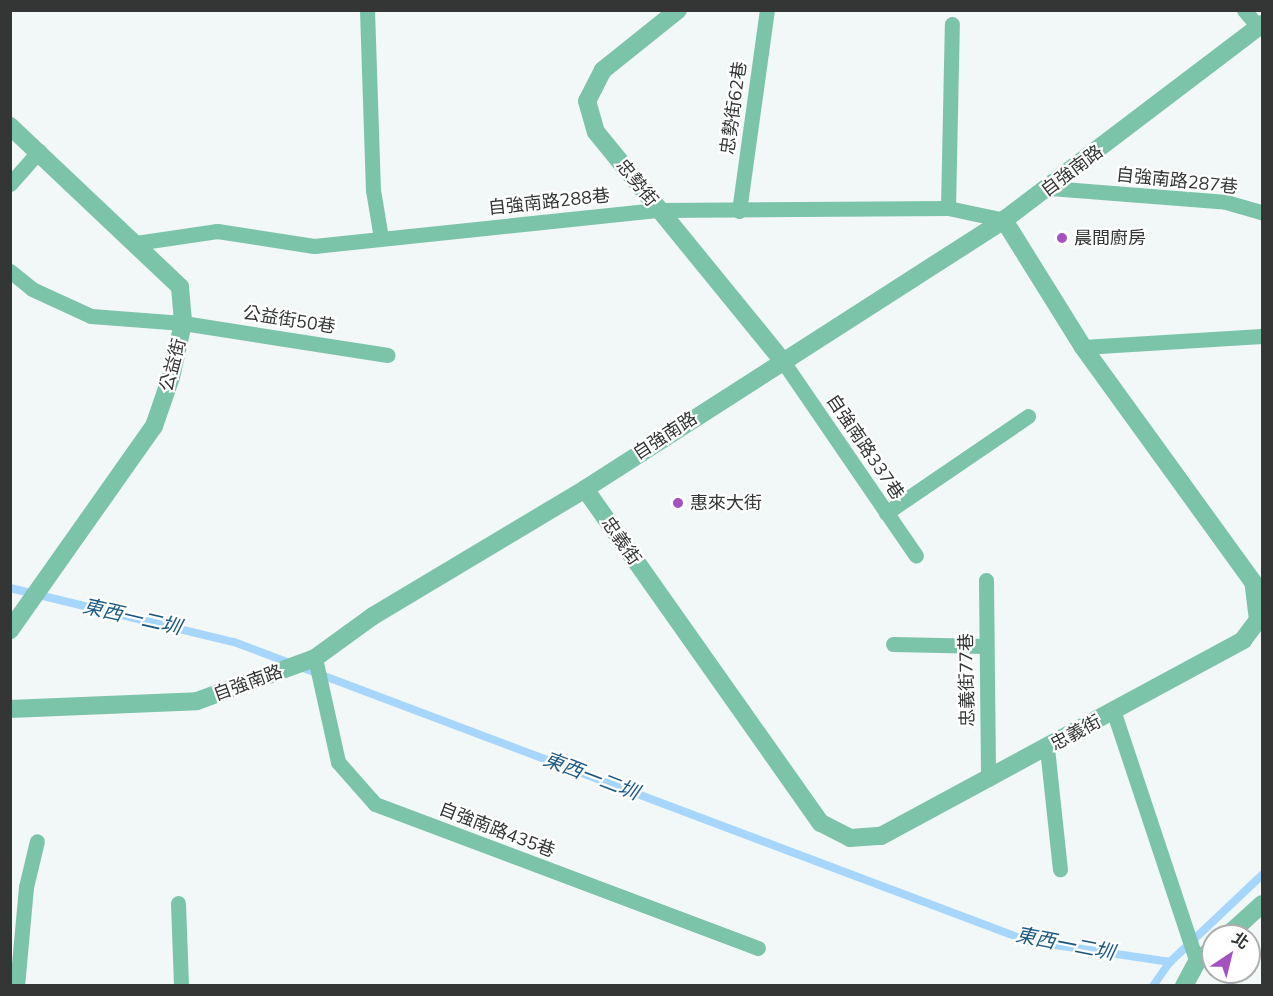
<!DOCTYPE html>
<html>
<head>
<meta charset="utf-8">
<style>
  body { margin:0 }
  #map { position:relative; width:1273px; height:996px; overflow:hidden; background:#f2f7f7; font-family:"Nunito Sans","Noto Sans TC",sans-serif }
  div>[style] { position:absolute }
  .stream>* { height:8px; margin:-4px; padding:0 4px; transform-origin:4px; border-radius:4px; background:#a7d6fd }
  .service>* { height:15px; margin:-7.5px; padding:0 7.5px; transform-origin:7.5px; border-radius:7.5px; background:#7bc3a9 }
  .minor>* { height:18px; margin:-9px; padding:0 9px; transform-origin:9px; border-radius:9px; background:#7bc3a9 }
  .tertiary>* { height:18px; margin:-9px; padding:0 9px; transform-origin:9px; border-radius:9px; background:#7bc3a9 }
  .dots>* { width:16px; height:16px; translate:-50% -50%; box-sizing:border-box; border:3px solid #fff; border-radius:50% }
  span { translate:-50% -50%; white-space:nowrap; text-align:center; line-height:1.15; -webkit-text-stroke:4.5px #fff; paint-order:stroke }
  .street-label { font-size:18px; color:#333635 }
  .poi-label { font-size:18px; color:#333635 }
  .left { translate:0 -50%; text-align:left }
  .water-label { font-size:20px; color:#1d5a83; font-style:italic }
  .frame { position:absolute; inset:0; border:12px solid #333635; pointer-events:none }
  .north { position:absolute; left:1201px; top:924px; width:60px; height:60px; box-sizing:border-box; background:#fff; border:2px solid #adafae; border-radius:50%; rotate:35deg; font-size:16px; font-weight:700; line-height:24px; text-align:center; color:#333635 }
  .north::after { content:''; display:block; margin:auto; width:21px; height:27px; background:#a552c1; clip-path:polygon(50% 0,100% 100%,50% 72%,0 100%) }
</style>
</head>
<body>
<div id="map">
  <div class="stream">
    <div style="left:10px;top:588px;width:230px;rotate:13.6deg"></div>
    <div style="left:234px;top:642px;width:848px;rotate:20.64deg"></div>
    <div style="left:1028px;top:941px;width:144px;rotate:8.4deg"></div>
    <div style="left:1153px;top:986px;width:29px;rotate:-55deg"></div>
    <div style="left:1170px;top:962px;width:127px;rotate:-43.4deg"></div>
  </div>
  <div class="service">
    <div style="left:367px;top:10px;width:180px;rotate:88.1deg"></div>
    <div style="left:373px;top:190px;width:49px;rotate:80.5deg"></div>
    <div style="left:1244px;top:10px;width:23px;rotate:50deg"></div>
    <div style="left:10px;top:184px;width:44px;rotate:-48.7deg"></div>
    <div style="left:1050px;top:188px;width:177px;rotate:4.5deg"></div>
    <div style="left:1226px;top:202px;width:37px;rotate:16deg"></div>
    <div style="left:948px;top:208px;width:184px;rotate:-88.8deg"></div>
    <div style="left:739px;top:211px;width:203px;rotate:-82.1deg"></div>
    <div style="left:136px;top:243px;width:82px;rotate:-8.4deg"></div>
    <div style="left:217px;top:231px;width:98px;rotate:8.8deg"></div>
    <div style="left:314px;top:246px;width:347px;rotate:-6deg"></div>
    <div style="left:659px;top:210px;width:289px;rotate:-0.4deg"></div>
    <div style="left:948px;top:208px;width:57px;rotate:12.1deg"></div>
    <div style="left:10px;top:271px;width:28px;rotate:39deg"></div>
    <div style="left:32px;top:289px;width:65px;rotate:24.6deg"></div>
    <div style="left:91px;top:316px;width:92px;rotate:4.4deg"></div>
    <div style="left:183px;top:323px;width:207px;rotate:8.9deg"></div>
    <div style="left:1083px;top:347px;width:179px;rotate:-3.5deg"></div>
    <div style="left:782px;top:360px;width:237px;rotate:55.6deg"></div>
    <div style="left:886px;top:513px;width:172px;rotate:-34.3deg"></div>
    <div style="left:986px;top:580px;width:199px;rotate:89.4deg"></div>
    <div style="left:893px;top:644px;width:93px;rotate:1.2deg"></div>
    <div style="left:315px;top:658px;width:107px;rotate:77.5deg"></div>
    <div style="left:338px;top:762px;width:56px;rotate:48.6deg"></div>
    <div style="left:375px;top:804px;width:409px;rotate:20.6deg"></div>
    <div style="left:1114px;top:713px;width:262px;rotate:71.6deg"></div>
    <div style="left:1047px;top:748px;width:122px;rotate:83.9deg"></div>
    <div style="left:178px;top:903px;width:83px;rotate:87.9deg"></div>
    <div style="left:17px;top:986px;width:99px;rotate:-84.8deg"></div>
    <div style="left:26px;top:887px;width:47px;rotate:-76.6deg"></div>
  </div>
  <div class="minor">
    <div style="left:678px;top:10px;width:96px;rotate:141.3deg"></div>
    <div style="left:603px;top:70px;width:35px;rotate:117deg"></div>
    <div style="left:587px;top:101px;width:32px;rotate:74deg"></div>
    <div style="left:596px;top:132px;width:294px;rotate:50.8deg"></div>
    <div style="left:10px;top:126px;width:234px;rotate:43.4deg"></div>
    <div style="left:180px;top:287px;width:36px;rotate:85deg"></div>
    <div style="left:183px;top:323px;width:55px;rotate:102.5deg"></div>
    <div style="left:171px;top:377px;width:52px;rotate:109.1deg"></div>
    <div style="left:154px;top:426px;width:250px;rotate:125.2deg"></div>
    <div style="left:585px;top:489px;width:409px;rotate:54.8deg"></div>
    <div style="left:821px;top:823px;width:33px;rotate:27deg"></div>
    <div style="left:850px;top:838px;width:31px;rotate:-4deg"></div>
    <div style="left:881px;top:836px;width:412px;rotate:-28.4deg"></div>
    <div style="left:1243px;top:640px;width:25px;rotate:-53deg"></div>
    <div style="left:1258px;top:620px;width:38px;rotate:-97deg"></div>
    <div style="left:1253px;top:582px;width:290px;rotate:-125.9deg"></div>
    <div style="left:1083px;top:347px;width:150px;rotate:-121.9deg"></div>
    <div style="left:1227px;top:936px;width:47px;rotate:-42.4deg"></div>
    <div style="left:1184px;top:986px;width:27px;rotate:-62deg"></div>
    <div style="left:1197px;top:962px;width:21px;rotate:-41deg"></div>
  </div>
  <div class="tertiary">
    <div style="left:10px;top:709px;width:187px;rotate:-2.4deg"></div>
    <div style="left:197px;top:701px;width:126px;rotate:-20deg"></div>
    <div style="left:315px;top:658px;width:72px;rotate:-35.9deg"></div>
    <div style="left:373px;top:616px;width:247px;rotate:-30.9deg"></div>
    <div style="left:585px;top:489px;width:498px;rotate:-32.7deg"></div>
    <div style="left:1004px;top:220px;width:324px;rotate:-37.2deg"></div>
  </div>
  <div class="dots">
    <div style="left:1062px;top:238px;background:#a552c1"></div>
    <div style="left:678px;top:503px;background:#a552c1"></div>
  </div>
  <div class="street-label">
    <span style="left:734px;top:108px;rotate:-82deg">忠勢街62巷</span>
    <span style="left:1072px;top:171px;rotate:-37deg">自強南路</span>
    <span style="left:1177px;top:181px;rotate:6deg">自強南路287巷</span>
    <span style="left:637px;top:183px;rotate:51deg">忠勢街</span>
    <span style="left:549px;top:202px;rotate:-6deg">自強南路288巷</span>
    <span style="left:289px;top:320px;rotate:9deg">公益街50巷</span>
    <span style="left:173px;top:365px;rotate:-75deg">公益街</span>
    <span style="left:665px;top:436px;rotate:-33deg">自強南路</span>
    <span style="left:865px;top:447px;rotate:56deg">自強南路337巷</span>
    <span style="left:621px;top:541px;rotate:55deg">忠義街</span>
    <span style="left:967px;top:680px;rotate:-91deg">忠義街77巷</span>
    <span style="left:248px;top:683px;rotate:-20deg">自強南路</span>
    <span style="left:1076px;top:733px;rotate:-28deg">忠義街</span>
    <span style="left:497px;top:830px;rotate:21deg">自強南路435巷</span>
  </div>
  <div class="poi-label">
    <span class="left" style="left:1074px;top:238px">晨間廚房</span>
    <span class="left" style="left:690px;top:503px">惠來大街</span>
  </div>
  <div class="water-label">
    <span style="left:132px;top:617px;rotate:13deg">東西一二圳</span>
    <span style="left:591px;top:776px;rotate:21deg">東西一二圳</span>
    <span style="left:1065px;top:944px;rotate:11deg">東西一二圳</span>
  </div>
  <div class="frame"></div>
  <div class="north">北</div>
</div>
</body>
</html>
